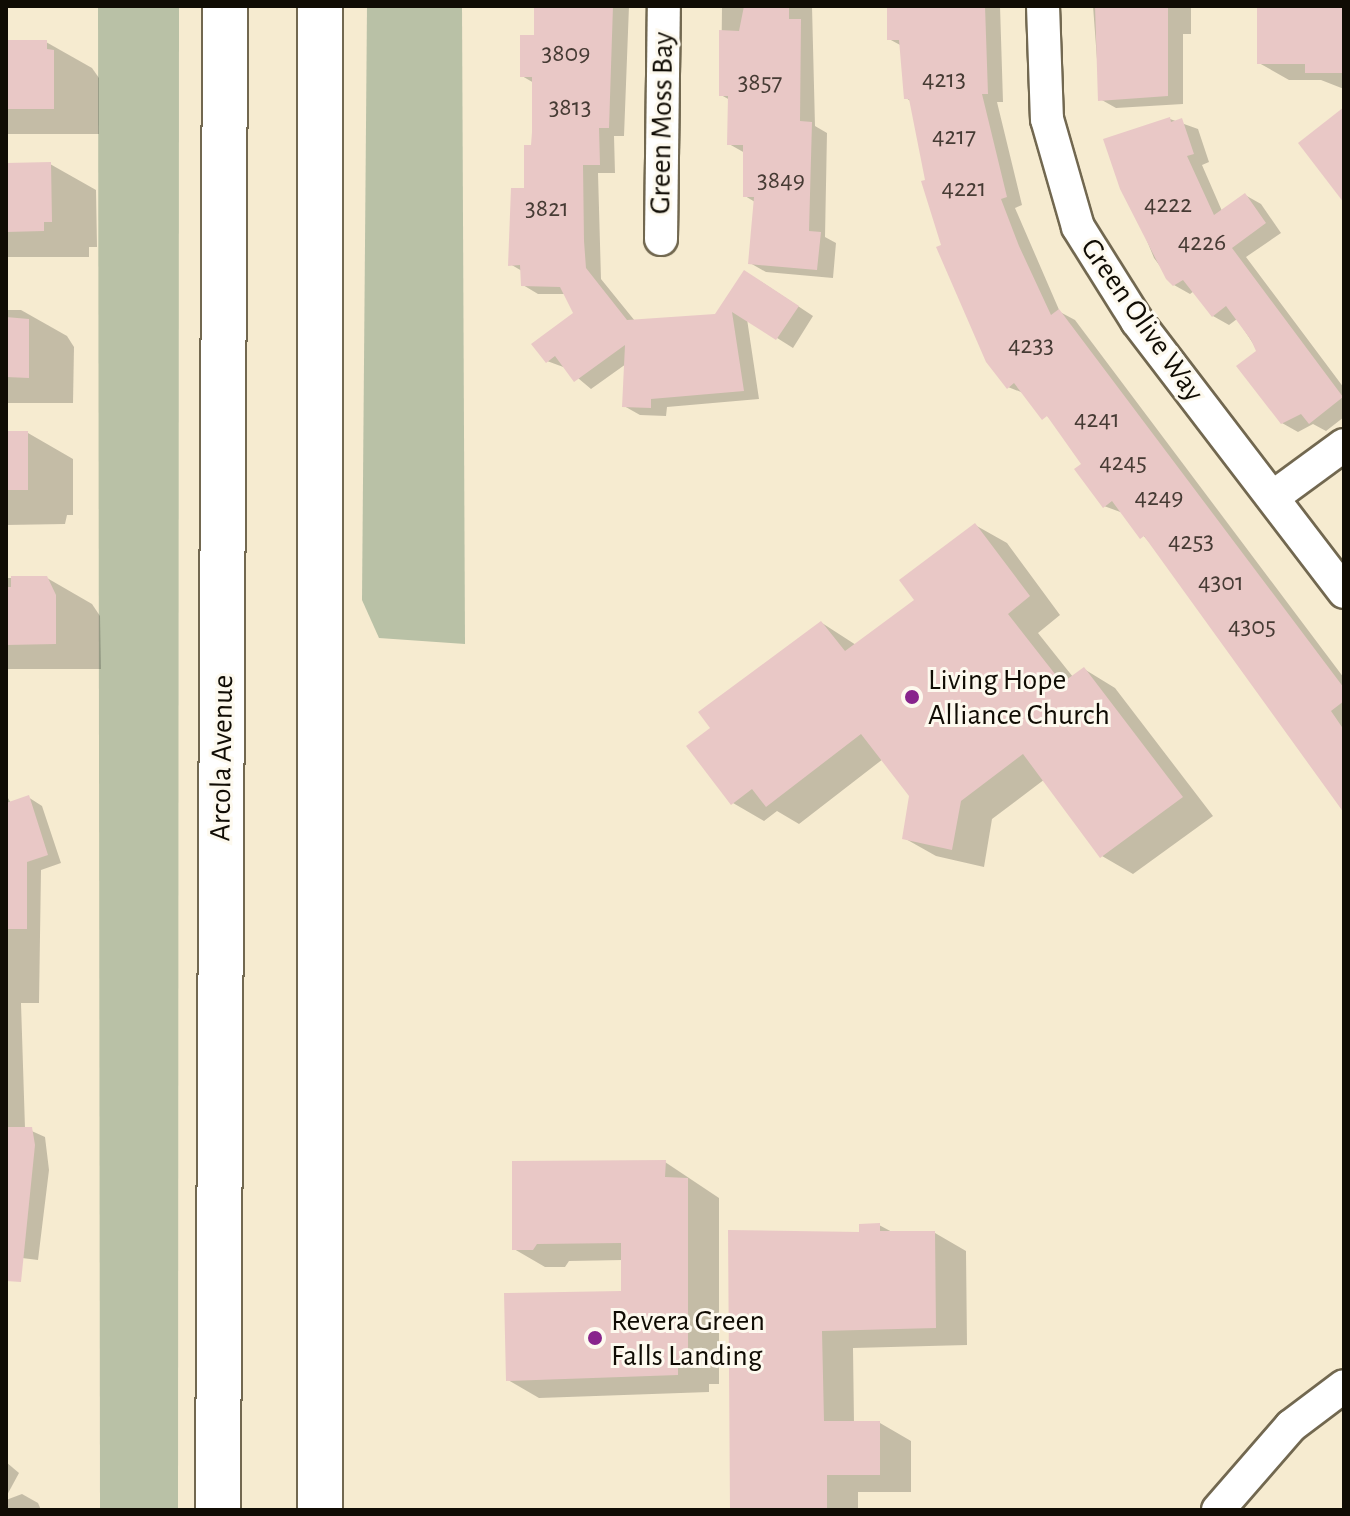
<!DOCTYPE html>
<html>
<head>
<meta charset="utf-8">
<style>
  body { margin:0 }
  #map { position:relative; width:1350px; height:1516px; overflow:hidden; background:#f6ebd0; font-family:"Alegreya Sans",sans-serif }
  div>[style] { position:absolute }
  .green>* { inset:0; background:#b9c1a6 }
  .shadow>* { inset:0; background:#0003 }
  .building>* { inset:0; background:#e9c8c6 }
  .roads { filter:drop-shadow(2px 0 #726850) drop-shadow(-2px 0 #726850) drop-shadow(0 2px #726850) drop-shadow(0 -2px #726850) }
  .minor>* { height:32px; margin:-16px; padding:0 16px; transform-origin:16px; border-radius:16px; background:#fff }
  .primary>* { height:44px; margin:-22px; padding:0 22px; transform-origin:22px; border-radius:22px; background:#fff }
  .dots>* { width:22px; height:22px; translate:-50% -50%; box-sizing:border-box; border:4px solid #fdf9ee; border-radius:50% }
  span { translate:-50% -50%; white-space:nowrap; text-align:center; line-height:1.15; -webkit-text-stroke:6px #fdf9ee; paint-order:stroke }
  .number-label { font-size:26px; color:#463b34 }
  .number-label span { -webkit-text-stroke-width:0 }
  .street-label { font-size:30px; color:#100c04 }
  .poi-label { font-size:30px; color:#100c04 }
  .left { translate:0 -50%; text-align:left }
  .frame { position:absolute; inset:0; border:8px solid #100c04; pointer-events:none }
</style>
</head>
<body>
<div id="map">
  <div class="green">
    <div style="clip-path:polygon(98px 6px,179px 6px,178px 1510px,100px 1510px)"></div>
    <div style="clip-path:polygon(367px 6px,462px 6px,465px 644px,379px 638px,362px 600px)"></div>
  </div>
  <div class="shadow">
    <div style="clip-path:polygon(536px 6px,629px 6px,624px 136px,614px 136px,615px 173px,598px 173px,601px 279px,635px 321px,717px 316px,760px 281px,813px 316px,793px 348px,747px 319px,759px 399px,667px 407px,666px 416px,640px 415px,624px 406px,626px 364px,591px 389px,566px 368px,547px 361px,576px 314px,566px 294px,538px 294px,523px 285px,522px 271px,510px 264px,533px 147px,534px 83px,522px 76px,536px 37px)"></div>
    <div style="clip-path:polygon(722px 6px,812px 6px,815px 126px,827px 133px,825px 237px,836px 243px,833px 278px,766px 272px,750px 263px,755px 202px,745px 196px,745px 153px,729px 144px,730px 100px,721px 95px)"></div>
    <div style="clip-path:polygon(892px 6px,1000px 6px,1003px 102px,997px 102px,1022px 205px,1015px 208px,1060px 312px,1075px 320px,1344px 678px,1344px 813px,1307px 754px,1150px 543px,1123px 513px,1104px 506px,1084px 464px,1056px 425px,1026px 394px,1008px 387px,943px 246px,912px 102px,906px 98px,902px 46px,889px 39px)"></div>
    <div style="clip-path:polygon(1093px 6px,1191px 6px,1191px 34px,1183px 34px,1183px 104px,1116px 108px,1100px 99px)"></div>
    <div style="clip-path:polygon(1260px 6px,1344px 6px,1344px 89px,1321px 80px,1289px 80px,1259px 63px)"></div>
    <div style="clip-path:polygon(6px 42px,46px 42px,92px 68px,99px 78px,99px 134px,6px 134px)"></div>
    <div style="clip-path:polygon(1170px 119px,1198px 129px,1209px 162px,1202px 165px,1222px 211px,1245px 195px,1261px 204px,1281px 233px,1246px 257px,1344px 388px,1344px 417px,1326px 431px,1313px 424px,1298px 432px,1282px 423px,1258px 351px,1237px 319px,1229px 325px,1213px 316px,1194px 291px,1190px 294px,1174px 285px,1154px 258px,1106px 140px)"></div>
    <div style="clip-path:polygon(6px 164px,50px 164px,96px 190px,97px 247px,89px 247px,89px 257px,6px 257px)"></div>
    <div style="clip-path:polygon(6px 310px,21px 310px,67px 336px,74px 347px,73px 403px,6px 403px)"></div>
    <div style="clip-path:polygon(6px 433px,28px 433px,73px 459px,73px 515px,67px 515px,65px 524px,6px 525px)"></div>
    <div style="clip-path:polygon(975px 525px,1007px 543px,1060px 615px,1038px 633px,1073px 677px,1084px 669px,1115px 688px,1213px 816px,1133px 874px,1102px 856px,1045px 779px,992px 819px,984px 867px,936px 856px,904px 838px,911px 795px,883px 759px,799px 824px,777px 811px,764px 821px,733px 803px,713px 728px,822px 623px,856px 645px,917px 600px)"></div>
    <div style="clip-path:polygon(6px 578px,47px 578px,92px 604px,100px 616px,101px 669px,6px 669px)"></div>
    <div style="clip-path:polygon(6px 795px,11px 803px,28px 797px,42px 806px,61px 863px,41px 870px,39px 1003px,21px 1003px,25px 1128px,45px 1137px,49px 1170px,38px 1260px,6px 1256px)"></div>
    <div style="clip-path:polygon(665px 1162px,719px 1198px,719px 1384px,709px 1384px,709px 1392px,539px 1398px,508px 1380px,623px 1293px,623px 1260px,569px 1261px,565px 1267px,545px 1267px,514px 1249px)"></div>
    <div style="clip-path:polygon(879px 1225px,894px 1233px,935px 1233px,966px 1251px,967px 1345px,853px 1348px,854px 1423px,880px 1423px,911px 1441px,911px 1492px,858px 1492px,858px 1510px,732px 1510px,861px 1234px)"></div>
    <div style="clip-path:polygon(6px 1462px,19px 1473px,6px 1497px)"></div>
    <div style="clip-path:polygon(22px 1494px,38px 1503px,41px 1510px,6px 1510px,6px 1500px)"></div>
  </div>
  <div class="building">
    <div style="clip-path:polygon(534px 6px,613px 6px,609px 128px,599px 128px,600px 165px,583px 165px,584px 241px,586px 268px,627px 320px,715px 314px,744px 270px,799px 306px,776px 340px,732px 312px,744px 391px,651px 399px,651px 408px,622px 407px,625px 345px,574px 382px,555px 356px,546px 363px,531px 344px,573px 313px,560px 287px,521px 286px,520px 265px,508px 266px,511px 188px,524px 188px,524px 145px,531px 145px,532px 132px,532px 77px,520px 77px,520px 35px,534px 35px)"></div>
    <div style="clip-path:polygon(744px 6px,789px 6px,789px 19px,801px 19px,800px 121px,812px 122px,809px 231px,821px 232px,817px 270px,748px 264px,754px 197px,743px 197px,743px 145px,727px 145px,728px 96px,719px 96px,719px 30px,739px 31px)"></div>
    <div style="clip-path:polygon(887px 6px,985px 6px,988px 94px,982px 94px,1007px 197px,1001px 199px,1019px 246px,1051px 315px,1059px 309px,1344px 688px,1344px 701px,1331px 711px,1344px 730px,1344px 813px,1144px 536px,1140px 539px,1112px 501px,1103px 508px,1074px 469px,1081px 464px,1047px 416px,1042px 420px,1014px 383px,1007px 389px,986px 362px,936px 247px,941px 245px,921px 181px,925px 180px,909px 99px,904px 99px,899px 40px,887px 40px)"></div>
    <div style="clip-path:polygon(1095px 6px,1168px 6px,1168px 96px,1098px 101px)"></div>
    <div style="clip-path:polygon(1257px 6px,1344px 6px,1344px 73px,1305px 73px,1305px 64px,1257px 64px)"></div>
    <div style="clip-path:polygon(6px 40px,47px 40px,47px 49px,54px 50px,54px 109px,6px 109px)"></div>
    <div style="clip-path:polygon(1344px 107px,1344px 203px,1298px 143px)"></div>
    <div style="clip-path:polygon(1170px 117px,1171px 122px,1182px 118px,1194px 154px,1187px 156px,1214px 215px,1245px 193px,1266px 223px,1232px 248px,1343px 397px,1309px 424px,1301px 414px,1281px 424px,1236px 366px,1256px 351px,1251px 340px,1226px 306px,1212px 317px,1183px 280px,1173px 286px,1166px 279px,1120px 189px,1103px 139px)"></div>
    <div style="clip-path:polygon(51px 162px,52px 222px,44px 222px,44px 231px,6px 232px,6px 163px)"></div>
    <div style="clip-path:polygon(6px 317px,29px 319px,29px 378px,6px 377px)"></div>
    <div style="clip-path:polygon(6px 431px,28px 431px,28px 490px,6px 490px)"></div>
    <div style="clip-path:polygon(975px 523px,1030px 596px,1008px 614px,1062px 683px,1084px 667px,1183px 797px,1100px 858px,1023px 754px,961px 801px,952px 850px,902px 839px,909px 796px,861px 734px,766px 807px,752px 789px,731px 805px,686px 746px,710px 728px,698px 712px,821px 621px,845px 651px,914px 600px,899px 580px)"></div>
    <div style="clip-path:polygon(11px 576px,47px 576px,56px 595px,56px 644px,6px 645px,6px 587px,11px 587px)"></div>
    <div style="clip-path:polygon(29px 795px,48px 855px,27px 862px,27px 929px,6px 929px,6px 803px)"></div>
    <div style="clip-path:polygon(6px 1127px,32px 1127px,35px 1145px,21px 1282px,6px 1281px)"></div>
    <div style="clip-path:polygon(666px 1160px,665px 1177px,688px 1178px,688px 1367px,678px 1367px,678px 1375px,506px 1381px,504px 1293px,621px 1291px,621px 1243px,537px 1244px,533px 1250px,512px 1250px,512px 1161px)"></div>
    <div style="clip-path:polygon(880px 1223px,880px 1231px,935px 1231px,936px 1328px,822px 1331px,824px 1421px,880px 1421px,880px 1475px,827px 1475px,827px 1510px,730px 1510px,728px 1230px,859px 1232px,859px 1224px)"></div>
  </div>
  <div class="roads">
    <div class="minor">
      <div style="left:1043px;top:6px;width:113px;rotate:88deg"></div>
      <div style="left:1047px;top:119px;width:112px;rotate:74deg"></div>
      <div style="left:1078px;top:227px;width:111px;rotate:57.9deg"></div>
      <div style="left:1137px;top:321px;width:341px;rotate:52.6deg"></div>
      <div style="left:661px;top:239px;width:233px;rotate:-89.3deg"></div>
      <div style="left:1273px;top:497px;width:88px;rotate:-36.2deg"></div>
      <div style="left:1218px;top:1510px;width:111px;rotate:-49deg"></div>
      <div style="left:1291px;top:1426px;width:66px;rotate:-37deg"></div>
    </div>
    <div class="primary">
      <div style="left:218px;top:1510px;width:1504px;rotate:-89.73deg"></div>
      <div style="left:320px;top:1510px;width:1504px;rotate:-90deg"></div>
    </div>
  </div>
  <div class="dots">
    <div style="left:912px;top:697px;background:#88248c"></div>
    <div style="left:595px;top:1338px;background:#88248c"></div>
  </div>
  <div class="number-label">
    <span style="left:566px;top:54px">3809</span>
    <span style="left:944px;top:80px">4213</span>
    <span style="left:760px;top:83px">3857</span>
    <span style="left:570px;top:108px">3813</span>
    <span style="left:954px;top:137px">4217</span>
    <span style="left:781px;top:181px">3849</span>
    <span style="left:964px;top:189px">4221</span>
    <span style="left:1168px;top:205px">4222</span>
    <span style="left:547px;top:209px">3821</span>
    <span style="left:1202px;top:243px">4226</span>
    <span style="left:1031px;top:346px">4233</span>
    <span style="left:1097px;top:420px">4241</span>
    <span style="left:1123px;top:463px">4245</span>
    <span style="left:1159px;top:498px">4249</span>
    <span style="left:1191px;top:542px">4253</span>
    <span style="left:1221px;top:583px">4301</span>
    <span style="left:1252px;top:627px">4305</span>
  </div>
  <div class="street-label">
    <span style="left:662px;top:123px;rotate:-89deg">Green Moss Bay</span>
    <span style="left:1142px;top:320px;rotate:55deg">Green Olive Way</span>
    <span style="left:222px;top:758px;rotate:-89deg">Arcola Avenue</span>
  </div>
  <div class="poi-label">
    <span class="left" style="left:928px;top:697px">Living Hope<br>Alliance Church</span>
    <span class="left" style="left:611px;top:1338px">Revera Green<br>Falls Landing</span>
  </div>
  <div class="frame"></div>
</div>
</body>
</html>
